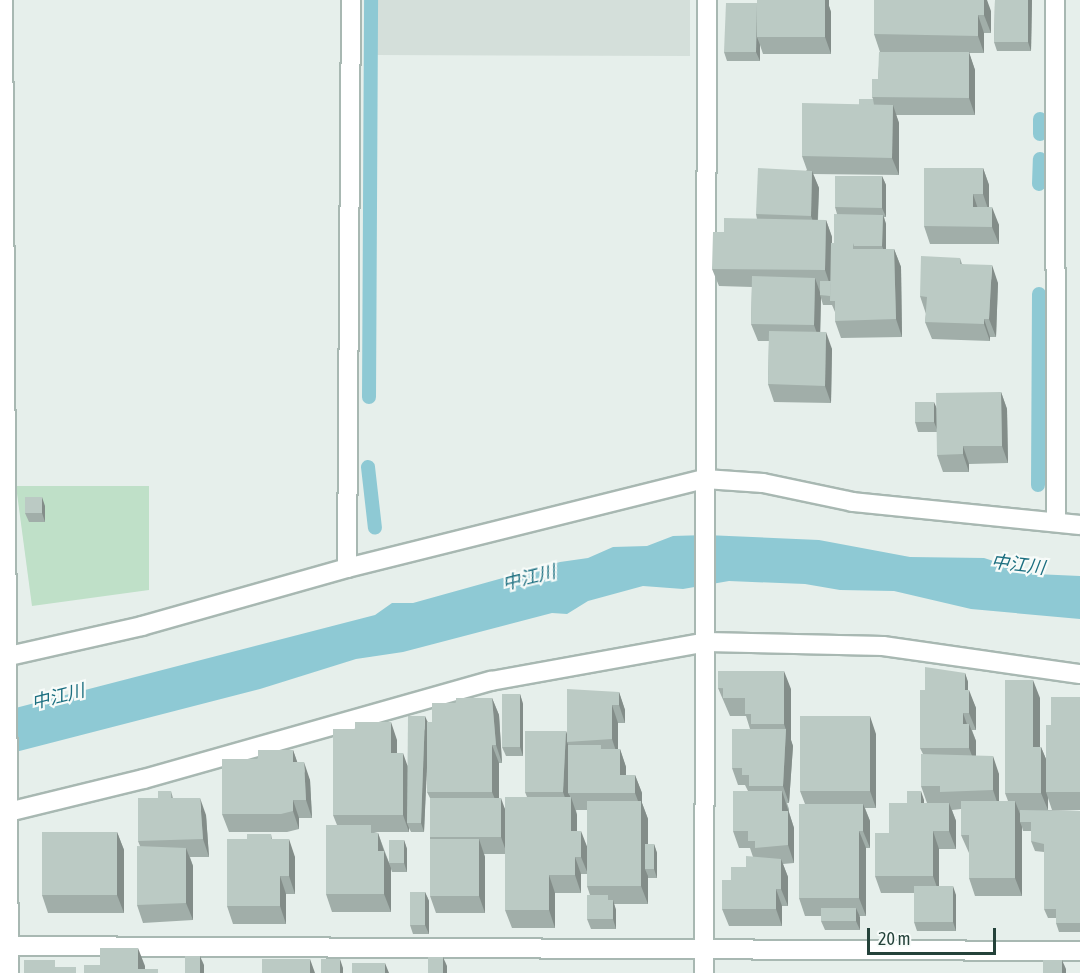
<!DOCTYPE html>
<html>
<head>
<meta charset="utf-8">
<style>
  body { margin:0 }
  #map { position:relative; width:1080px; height:973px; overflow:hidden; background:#e6efeb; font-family:"Asap Condensed","Noto Sans JP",sans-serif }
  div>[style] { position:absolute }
  .built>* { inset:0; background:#d4dfda }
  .green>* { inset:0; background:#bfe0c8 }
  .water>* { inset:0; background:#8ec9d4 }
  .stream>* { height:14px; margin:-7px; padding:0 7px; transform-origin:7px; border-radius:7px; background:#8ec9d4 }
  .roads { filter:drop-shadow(2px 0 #a8b8b2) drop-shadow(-2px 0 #a8b8b2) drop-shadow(0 2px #a8b8b2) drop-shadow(0 -2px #a8b8b2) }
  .minor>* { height:18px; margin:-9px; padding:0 9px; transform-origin:9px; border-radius:9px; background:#fff }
  .wall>* { inset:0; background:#a1aea9 }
  .shaded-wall>* { inset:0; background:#838d89 }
  .building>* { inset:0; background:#bbcac4 }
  span { translate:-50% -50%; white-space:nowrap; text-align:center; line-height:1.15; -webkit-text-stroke:4.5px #f7fbf9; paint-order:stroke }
  .water-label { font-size:18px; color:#1c6f80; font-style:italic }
  .scale { position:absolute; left:867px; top:928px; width:129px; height:27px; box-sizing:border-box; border:3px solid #24423a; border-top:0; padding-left:8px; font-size:18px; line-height:21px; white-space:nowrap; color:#24423a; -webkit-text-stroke:4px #f7fbf9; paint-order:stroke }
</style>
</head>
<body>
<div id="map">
  <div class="built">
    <div style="clip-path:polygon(376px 0,690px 0,690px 56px,376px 55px)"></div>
  </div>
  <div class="green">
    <div style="clip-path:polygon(16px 486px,149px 486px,149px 590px,32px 606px)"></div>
  </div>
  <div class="water">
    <div style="clip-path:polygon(706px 535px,819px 540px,910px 557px,984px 558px,1035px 574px,1080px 576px,1080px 619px,971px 609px,894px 591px,840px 590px,805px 584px,729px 581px,683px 589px,643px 586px,588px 601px,567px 614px,552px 613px,403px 652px,356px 659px,260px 689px,0 756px,0 712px,375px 615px,392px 603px,413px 603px,560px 562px,588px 558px,613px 547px,647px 546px,673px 536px)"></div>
  </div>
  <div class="stream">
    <div style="left:1040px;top:119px;width:15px;rotate:90deg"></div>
    <div style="left:1039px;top:184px;width:25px;rotate:-88deg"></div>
    <div style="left:369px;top:397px;width:397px;rotate:-89.7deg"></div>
    <div style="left:368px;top:467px;width:61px;rotate:83.5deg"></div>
    <div style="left:1038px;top:485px;width:191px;rotate:-89.7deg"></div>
  </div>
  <div class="roads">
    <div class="minor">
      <div style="left:3px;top:0;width:973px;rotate:89.65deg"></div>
      <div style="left:1055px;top:0;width:522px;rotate:89.89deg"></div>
      <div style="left:347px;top:568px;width:568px;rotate:-89.6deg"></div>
      <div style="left:0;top:658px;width:146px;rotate:-12.7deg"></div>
      <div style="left:142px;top:626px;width:213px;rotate:-15.8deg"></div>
      <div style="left:347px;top:568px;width:369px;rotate:-14deg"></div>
      <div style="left:705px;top:479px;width:58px;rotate:3.9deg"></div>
      <div style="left:763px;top:483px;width:92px;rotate:11.9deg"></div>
      <div style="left:853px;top:502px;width:228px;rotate:5.8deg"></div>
      <div style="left:0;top:814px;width:148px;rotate:-13.7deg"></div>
      <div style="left:144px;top:779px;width:361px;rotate:-15.8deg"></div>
      <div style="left:491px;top:681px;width:219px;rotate:-10.2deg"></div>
      <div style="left:707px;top:642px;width:176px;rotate:1.3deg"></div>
      <div style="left:883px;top:646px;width:199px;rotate:8.1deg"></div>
      <div style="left:9px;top:946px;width:1071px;rotate:0.27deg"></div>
      <div style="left:704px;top:973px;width:973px;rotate:-89.82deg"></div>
    </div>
  </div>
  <div class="wall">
    <div style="clip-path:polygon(829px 0,829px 6px,831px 12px,831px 54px,763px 54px,760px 45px,760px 61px,727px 61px,724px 52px,757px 3px)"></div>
    <div style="clip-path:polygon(995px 0,1032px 0,1031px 51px,997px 51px,994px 42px)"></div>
    <div style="clip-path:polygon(991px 11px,991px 33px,984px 33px,984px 53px,969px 53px,975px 70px,975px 115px,896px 115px,899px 123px,899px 175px,813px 174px,819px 188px,818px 220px,826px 220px,832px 237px,832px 243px,834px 243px,837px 214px,835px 207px,882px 176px,886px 185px,886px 217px,884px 217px,886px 224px,886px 249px,894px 249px,901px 267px,902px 337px,841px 338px,835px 321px,835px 312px,832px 305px,823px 305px,821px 298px,820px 332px,832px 349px,831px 403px,774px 402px,768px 384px,769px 341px,758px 341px,751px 324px,752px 287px,719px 286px,712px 269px,724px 232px,757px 219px,756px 214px,807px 170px,802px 156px,859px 105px,873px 99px,872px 97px,878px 79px,880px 52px,874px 34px)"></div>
    <div style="clip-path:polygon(983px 168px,989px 185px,989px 207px,999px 225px,999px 244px,930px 244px,924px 226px)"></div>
    <div style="clip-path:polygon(960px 258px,962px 264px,998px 283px,996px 337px,990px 337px,990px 341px,932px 339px,925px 322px,926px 314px,920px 296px)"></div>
    <div style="clip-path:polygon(1001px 392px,1007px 409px,1008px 463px,969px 464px,969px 472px,943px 472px,937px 455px,937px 432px,918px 432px,915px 422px,936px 408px)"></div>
    <div style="clip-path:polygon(45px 506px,45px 522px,29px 522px,25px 513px)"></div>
    <div style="clip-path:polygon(965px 673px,968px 682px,968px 690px,976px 708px,976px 730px,972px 730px,976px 741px,976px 756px,999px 774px,999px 801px,1008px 801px,1005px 793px,1040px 698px,1040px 747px,1041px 747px,1046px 759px,1051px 725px,1080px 697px,1080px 810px,1052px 810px,1048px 798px,1048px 810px,1080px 811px,1080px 932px,1059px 932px,1056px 923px,1056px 918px,1048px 918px,1044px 909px,1044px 852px,1035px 851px,1031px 841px,1031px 831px,1023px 831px,1022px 827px,1022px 896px,975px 896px,969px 878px,969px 853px,961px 835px,961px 809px,952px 810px,956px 821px,956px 849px,939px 849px,939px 886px,956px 895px,956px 931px,917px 931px,914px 922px,914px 893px,881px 893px,875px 876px,889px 833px,907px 803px,924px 800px,924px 803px,927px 803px,921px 786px,923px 754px,920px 748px,925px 690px)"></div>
    <div style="clip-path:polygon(718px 688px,791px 689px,791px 740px,793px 746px,789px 803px,787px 803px,789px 809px,789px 812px,794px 828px,794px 863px,783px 864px,788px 877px,788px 906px,782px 906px,782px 926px,729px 926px,722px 909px,731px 880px,746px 867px,753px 857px,750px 848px,739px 848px,733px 831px,748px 791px,745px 785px,738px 785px,732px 768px,750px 729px,746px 716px,730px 716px)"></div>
    <div style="clip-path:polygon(evenodd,619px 692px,625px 710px,625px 723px,618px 723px,618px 749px,620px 749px,626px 767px,626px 775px,635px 775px,642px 793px,642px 803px,648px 819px,648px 844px,654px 844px,657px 853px,657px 878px,648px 878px,648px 876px,648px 904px,614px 904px,616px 910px,616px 929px,591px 929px,587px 919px,590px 895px,587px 886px,587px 874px,581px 874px,581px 893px,555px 893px,555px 928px,512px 928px,505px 910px,505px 854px,484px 854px,485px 857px,485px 913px,436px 913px,430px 896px,430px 798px,427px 792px,427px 759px,424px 832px,411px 832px,409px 828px,409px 832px,374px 832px,378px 833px,391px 868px,391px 912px,332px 912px,326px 894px,337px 825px,333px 815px,397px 740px,397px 753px,408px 766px,428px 722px,432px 722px,456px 703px,492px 698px,499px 715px,502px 763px,499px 763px,499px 798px,505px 809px,527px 797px,525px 792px,566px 731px,567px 735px,619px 692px,576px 810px,587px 810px,587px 847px,577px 831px,577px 815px,576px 810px)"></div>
    <div style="clip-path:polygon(520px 694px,523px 704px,523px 756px,506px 756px,502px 747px)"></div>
    <div style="clip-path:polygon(876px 734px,876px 808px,865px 808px,870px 821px,870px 848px,866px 848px,866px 916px,859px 916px,860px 930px,825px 930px,821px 921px,821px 916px,805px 916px,799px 898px,805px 804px,800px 791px)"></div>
    <div style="clip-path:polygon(293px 750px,297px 762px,310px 780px,312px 818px,299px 818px,299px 829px,287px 832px,229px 832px,222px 814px,258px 759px)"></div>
    <div style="clip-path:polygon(171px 791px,173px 798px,206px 815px,209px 857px,190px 857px,193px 866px,193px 920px,143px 923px,137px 905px,140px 846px,138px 841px,158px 798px)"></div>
    <div style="clip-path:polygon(117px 832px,124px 850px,124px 913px,48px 913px,42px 895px)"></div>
    <div style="clip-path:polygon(271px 834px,272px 839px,295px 857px,295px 894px,286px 894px,286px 924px,233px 924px,227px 906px,247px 839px)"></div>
    <div style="clip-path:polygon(404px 840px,407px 849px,407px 872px,392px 872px,389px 863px)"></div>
    <div style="clip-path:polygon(425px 892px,429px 901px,429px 934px,413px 934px,410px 925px)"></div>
  </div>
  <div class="shaded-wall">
    <div style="clip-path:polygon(825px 0,829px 0,829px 6px,831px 12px,831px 54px,825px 37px)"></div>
    <div style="clip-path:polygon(984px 0,987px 0,991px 11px,991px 33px,984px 15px)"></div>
    <div style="clip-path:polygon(1028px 0,1032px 0,1031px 51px,1028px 42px)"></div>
    <div style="clip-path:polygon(757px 3px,757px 37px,760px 45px,760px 61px,756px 52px)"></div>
    <div style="clip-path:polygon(978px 15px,984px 33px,984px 53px,978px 36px)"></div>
    <div style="clip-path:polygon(969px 52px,975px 70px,975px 115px,969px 98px)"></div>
    <div style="clip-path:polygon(893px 105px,899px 123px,899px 175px,892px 158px)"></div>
    <div style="clip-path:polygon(983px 168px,989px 185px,989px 212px,983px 194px)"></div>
    <div style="clip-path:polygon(812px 171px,819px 188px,817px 233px,811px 216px)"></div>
    <div style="clip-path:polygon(882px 176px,886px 185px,886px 217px,882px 208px)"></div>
    <div style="clip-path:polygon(973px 194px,979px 212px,973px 207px)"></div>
    <div style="clip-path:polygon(992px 207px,999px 225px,999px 244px,992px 227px)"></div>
    <div style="clip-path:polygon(883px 215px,886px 224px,886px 256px,882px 246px)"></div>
    <div style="clip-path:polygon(826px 220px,832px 237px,831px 288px,825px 270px)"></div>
    <div style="clip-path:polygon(894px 249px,901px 267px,902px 337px,896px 319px)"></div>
    <div style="clip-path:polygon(992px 265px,998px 283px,996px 337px,989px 319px)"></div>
    <div style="clip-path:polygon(815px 278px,821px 295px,820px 295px,821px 298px,820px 342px,814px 325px)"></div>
    <div style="clip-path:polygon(984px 319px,990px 337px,990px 341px,984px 324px)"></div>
    <div style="clip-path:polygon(826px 332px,832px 349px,831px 403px,825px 386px)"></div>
    <div style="clip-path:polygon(1001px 392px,1007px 409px,1008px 463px,1002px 446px)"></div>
    <div style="clip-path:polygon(934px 402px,938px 411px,938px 432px,934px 422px)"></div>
    <div style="clip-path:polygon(963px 446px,969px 464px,969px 472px,963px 454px)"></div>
    <div style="clip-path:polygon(42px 497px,45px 506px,45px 522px,42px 513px)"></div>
    <div style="clip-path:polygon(784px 671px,791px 689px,791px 740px,793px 746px,789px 803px,783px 786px,786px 730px,784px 724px)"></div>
    <div style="clip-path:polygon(965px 673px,968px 682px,968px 707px,965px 698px)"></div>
    <div style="clip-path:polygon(1033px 680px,1040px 698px,1040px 764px,1033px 747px)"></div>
    <div style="clip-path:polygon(969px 690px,976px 708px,976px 730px,969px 713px)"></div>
    <div style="clip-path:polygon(619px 692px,625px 710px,625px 723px,619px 705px)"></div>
    <div style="clip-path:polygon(520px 694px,523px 704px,523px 756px,520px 747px)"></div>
    <div style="clip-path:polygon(492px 698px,499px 715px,502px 763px,496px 745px)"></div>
    <div style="clip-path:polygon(612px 705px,618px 723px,618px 757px,612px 739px)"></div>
    <div style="clip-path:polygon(963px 713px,969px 730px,963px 724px)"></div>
    <div style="clip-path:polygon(425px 716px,429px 725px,424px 832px,421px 823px)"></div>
    <div style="clip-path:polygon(870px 716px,876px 734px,876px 808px,870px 791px)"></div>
    <div style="clip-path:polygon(391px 722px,397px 740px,397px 770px,391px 753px)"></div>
    <div style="clip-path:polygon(969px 724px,976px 741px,976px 766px,969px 748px)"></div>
    <div style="clip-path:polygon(566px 731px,569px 741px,567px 742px,572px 754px,568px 793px,570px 796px,569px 809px,563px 792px)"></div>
    <div style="clip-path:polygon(492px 745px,499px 763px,499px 809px,492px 792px)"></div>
    <div style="clip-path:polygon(1041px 747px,1048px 764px,1046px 792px,1048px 798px,1048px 810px,1041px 793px)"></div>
    <div style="clip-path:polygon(620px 749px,626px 767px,626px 793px,620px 775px)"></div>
    <div style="clip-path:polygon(293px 750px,299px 767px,293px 762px)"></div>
    <div style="clip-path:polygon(403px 753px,409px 770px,407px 823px,409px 828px,409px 832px,403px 815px)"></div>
    <div style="clip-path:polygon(993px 756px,999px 774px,999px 808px,993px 790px)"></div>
    <div style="clip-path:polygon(304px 762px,310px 780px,312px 818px,306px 800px)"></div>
    <div style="clip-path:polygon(635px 775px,642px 793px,642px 803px,648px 819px,648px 869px,645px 869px,648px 876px,648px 904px,641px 886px,641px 809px,635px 793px)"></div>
    <div style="clip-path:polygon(782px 791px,794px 828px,794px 863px,788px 845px,782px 811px)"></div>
    <div style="clip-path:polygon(921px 791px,924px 800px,924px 812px,921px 803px)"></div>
    <div style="clip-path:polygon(571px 797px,577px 815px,577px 849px,571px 831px)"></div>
    <div style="clip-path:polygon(200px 798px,206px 815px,209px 857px,203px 839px)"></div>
    <div style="clip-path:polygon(501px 798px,507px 815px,507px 854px,501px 837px)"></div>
    <div style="clip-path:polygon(293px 800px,299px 818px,299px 829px,293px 811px)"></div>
    <div style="clip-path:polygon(1015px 801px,1022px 819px,1020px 822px,1022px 827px,1022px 896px,1015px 878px)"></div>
    <div style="clip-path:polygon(949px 803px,956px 821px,956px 849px,949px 831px)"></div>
    <div style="clip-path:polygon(863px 804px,870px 821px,870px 848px,863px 831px)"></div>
    <div style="clip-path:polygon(581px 831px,588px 849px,588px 874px,581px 857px)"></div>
    <div style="clip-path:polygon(859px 831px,866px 848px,866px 916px,859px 898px)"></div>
    <div style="clip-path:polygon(933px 831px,939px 849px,939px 893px,933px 876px)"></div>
    <div style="clip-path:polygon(117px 832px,124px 850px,124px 913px,117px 895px)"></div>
    <div style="clip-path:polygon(378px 833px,384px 851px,378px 851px)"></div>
    <div style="clip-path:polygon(289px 839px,295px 857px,295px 894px,289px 876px)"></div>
    <div style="clip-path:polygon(479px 839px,485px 857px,485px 913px,479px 896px)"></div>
    <div style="clip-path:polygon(404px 840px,407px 849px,407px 872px,404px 863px)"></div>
    <div style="clip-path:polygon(654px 844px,657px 853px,657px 878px,654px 869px)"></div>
    <div style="clip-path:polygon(186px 848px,193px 866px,193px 920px,186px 903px)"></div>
    <div style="clip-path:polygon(384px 851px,391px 868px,391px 912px,384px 894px)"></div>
    <div style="clip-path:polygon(575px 857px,581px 874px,581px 893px,575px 875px)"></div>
    <div style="clip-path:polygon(781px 859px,788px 877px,788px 906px,781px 889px)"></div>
    <div style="clip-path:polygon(549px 875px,555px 893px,555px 928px,549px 910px)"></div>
    <div style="clip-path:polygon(280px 876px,286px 894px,286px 924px,280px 906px)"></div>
    <div style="clip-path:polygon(953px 886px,956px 895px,956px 931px,953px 922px)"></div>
    <div style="clip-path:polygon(776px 889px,782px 906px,782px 926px,776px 909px)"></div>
    <div style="clip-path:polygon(425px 892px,429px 901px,429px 934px,425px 925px)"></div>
    <div style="clip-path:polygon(613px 900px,616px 910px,616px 929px,613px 919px)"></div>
    <div style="clip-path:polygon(856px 908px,860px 917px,860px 930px,856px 921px)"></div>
    <div style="clip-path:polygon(138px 948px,145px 966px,145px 973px,138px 969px)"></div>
    <div style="clip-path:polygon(200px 956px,204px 965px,204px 973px,200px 973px)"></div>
    <div style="clip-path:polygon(443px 957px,447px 966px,447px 973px,443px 973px)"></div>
    <div style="clip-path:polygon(310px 959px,315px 973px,310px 973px)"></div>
    <div style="clip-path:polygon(340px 959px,343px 968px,343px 973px,340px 973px)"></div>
    <div style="clip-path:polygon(1062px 960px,1066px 969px,1066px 973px,1062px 973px)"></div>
    <div style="clip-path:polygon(385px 963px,389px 973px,385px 973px)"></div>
  </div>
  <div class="building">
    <div style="clip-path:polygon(757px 0,825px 0,825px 37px,757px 37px)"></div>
    <div style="clip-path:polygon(874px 0,984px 0,984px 15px,978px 15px,978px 36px,874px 34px)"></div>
    <div style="clip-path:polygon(995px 0,1028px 0,1028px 42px,994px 42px)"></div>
    <div style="clip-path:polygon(726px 3px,757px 3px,756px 52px,724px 52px)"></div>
    <div style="clip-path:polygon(879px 52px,969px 52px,969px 98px,872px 97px,872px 79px,878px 79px)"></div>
    <div style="clip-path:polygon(859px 99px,873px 99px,874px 105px,859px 105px)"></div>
    <div style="clip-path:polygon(802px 103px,893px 105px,892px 158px,802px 156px)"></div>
    <div style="clip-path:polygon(758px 168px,812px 171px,811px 216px,756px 214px)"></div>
    <div style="clip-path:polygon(924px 168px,983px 168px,983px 194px,973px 194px,973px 207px,992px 207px,992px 227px,924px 226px)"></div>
    <div style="clip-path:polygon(835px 176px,882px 176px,882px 208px,835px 207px)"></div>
    <div style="clip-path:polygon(834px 214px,883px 215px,882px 246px,854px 246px,853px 243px,834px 243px)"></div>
    <div style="clip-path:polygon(724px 218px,826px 220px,825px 270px,712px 269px,713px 232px,724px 232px)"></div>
    <div style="clip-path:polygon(831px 243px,853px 243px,853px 249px,894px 249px,896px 319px,835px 321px,835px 301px,830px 301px)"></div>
    <div style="clip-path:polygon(921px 256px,960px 258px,960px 264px,992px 265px,989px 319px,984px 319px,984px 324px,925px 322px,927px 297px,920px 296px)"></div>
    <div style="clip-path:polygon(752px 276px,815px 278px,814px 325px,751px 324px)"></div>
    <div style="clip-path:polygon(820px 281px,831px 281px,830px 296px,820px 295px)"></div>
    <div style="clip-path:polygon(769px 331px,826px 332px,825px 386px,768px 384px)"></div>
    <div style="clip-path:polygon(1001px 392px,1002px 446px,963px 446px,963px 454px,937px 455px,936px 393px)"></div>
    <div style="clip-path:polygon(915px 402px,934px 402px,934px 422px,915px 422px)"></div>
    <div style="clip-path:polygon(25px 497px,42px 497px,42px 513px,25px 513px)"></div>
    <div style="clip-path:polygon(925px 667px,965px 673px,965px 690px,925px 690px)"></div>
    <div style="clip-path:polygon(718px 671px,784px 671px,784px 724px,751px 724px,751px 714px,745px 714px,745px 698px,723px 698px,723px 688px,718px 688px)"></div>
    <div style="clip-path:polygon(1005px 680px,1033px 680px,1033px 747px,1041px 747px,1041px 793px,1005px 793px)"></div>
    <div style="clip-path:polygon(567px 689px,619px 692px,619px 705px,612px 705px,612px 739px,567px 742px)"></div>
    <div style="clip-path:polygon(920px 690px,969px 690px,969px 713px,963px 713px,963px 724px,969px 724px,969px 748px,920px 748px)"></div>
    <div style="clip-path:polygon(502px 694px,520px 694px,520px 747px,502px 747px)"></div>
    <div style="clip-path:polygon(1051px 697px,1080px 697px,1080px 792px,1046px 792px,1046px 725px,1051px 725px)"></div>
    <div style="clip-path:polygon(456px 698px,492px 698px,496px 745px,492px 745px,492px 792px,427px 792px,427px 722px,432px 722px,432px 703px,456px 703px)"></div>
    <div style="clip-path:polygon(408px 716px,425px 716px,421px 823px,407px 823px)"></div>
    <div style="clip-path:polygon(800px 716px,870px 716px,870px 791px,800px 791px)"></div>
    <div style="clip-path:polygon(355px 722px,391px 722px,391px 753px,403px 753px,403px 815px,333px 815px,333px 729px,355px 729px)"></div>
    <div style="clip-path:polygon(732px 729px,786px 729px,783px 786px,749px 786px,749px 775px,742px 775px,742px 768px,732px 768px)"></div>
    <div style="clip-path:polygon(525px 731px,566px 731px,563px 792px,525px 792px)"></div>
    <div style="clip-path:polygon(568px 745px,601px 745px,601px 749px,620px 749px,620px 775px,635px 775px,635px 793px,568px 793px)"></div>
    <div style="clip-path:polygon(258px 750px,293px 750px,293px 762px,304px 762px,306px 800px,293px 800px,293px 811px,281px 814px,222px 814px,222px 759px,258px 759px)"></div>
    <div style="clip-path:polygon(921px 754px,993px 756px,993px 790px,940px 792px,940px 786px,921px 786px)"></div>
    <div style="clip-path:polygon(158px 791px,171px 791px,171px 798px,200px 798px,203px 839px,138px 841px,138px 798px,158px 798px)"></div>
    <div style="clip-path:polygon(733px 791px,782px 791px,782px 811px,788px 811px,788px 845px,755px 848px,755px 841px,748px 841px,748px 831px,733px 831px)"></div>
    <div style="clip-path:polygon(907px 791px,921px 791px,921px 803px,907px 803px)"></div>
    <div style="clip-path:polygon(505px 797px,571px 797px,571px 831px,581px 831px,581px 857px,575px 857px,575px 875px,549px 875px,549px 910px,505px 910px)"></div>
    <div style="clip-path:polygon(430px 798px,501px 798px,501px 837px,430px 837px)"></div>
    <div style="clip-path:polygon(587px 801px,641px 801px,641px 886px,587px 886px)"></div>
    <div style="clip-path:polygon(961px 801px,1015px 801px,1015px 878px,969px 878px,969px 835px,961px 835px)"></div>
    <div style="clip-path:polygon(889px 803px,949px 803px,949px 831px,933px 831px,933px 876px,875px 876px,875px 833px,889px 833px)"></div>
    <div style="clip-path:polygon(799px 804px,863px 804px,863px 831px,859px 831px,859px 898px,799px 898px)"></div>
    <div style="clip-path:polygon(1020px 810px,1080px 811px,1080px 923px,1056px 923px,1056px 909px,1044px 909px,1044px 844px,1031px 841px,1031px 822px,1020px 822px)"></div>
    <div style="clip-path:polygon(326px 825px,371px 825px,371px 833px,378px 833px,378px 851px,384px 851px,384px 894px,326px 894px)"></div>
    <div style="clip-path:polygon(42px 832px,117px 832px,117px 895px,42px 895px)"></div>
    <div style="clip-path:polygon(247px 834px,271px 834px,271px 839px,247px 839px)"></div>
    <div style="clip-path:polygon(227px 839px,289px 839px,289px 876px,280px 876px,280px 906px,227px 906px)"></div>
    <div style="clip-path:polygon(430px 839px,479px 839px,479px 896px,430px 896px)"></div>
    <div style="clip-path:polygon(389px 840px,404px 840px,404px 863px,389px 863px)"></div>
    <div style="clip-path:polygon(645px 844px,654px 844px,654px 869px,645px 869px)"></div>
    <div style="clip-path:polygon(137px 846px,186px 848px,186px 903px,137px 905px)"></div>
    <div style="clip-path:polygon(746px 856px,781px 859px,781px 889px,776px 889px,776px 909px,722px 909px,722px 880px,731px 880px,731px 867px,746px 867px)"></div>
    <div style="clip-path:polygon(914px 886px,953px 886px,953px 922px,914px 922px)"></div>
    <div style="clip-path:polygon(410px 892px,425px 892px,425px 925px,410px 925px)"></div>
    <div style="clip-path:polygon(587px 895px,608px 895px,608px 900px,613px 900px,613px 919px,587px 919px)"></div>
    <div style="clip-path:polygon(821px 908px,856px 908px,856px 921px,821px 921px)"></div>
    <div style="clip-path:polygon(100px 948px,138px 948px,138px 969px,158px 969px,158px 973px,100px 973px)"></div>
    <div style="clip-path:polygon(185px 956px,200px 956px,200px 973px,185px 973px)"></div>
    <div style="clip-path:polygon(428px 957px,443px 957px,443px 973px,428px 973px)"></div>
    <div style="clip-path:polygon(262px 959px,310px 959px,310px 973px,262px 973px)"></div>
    <div style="clip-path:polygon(321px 959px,340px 959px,340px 973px,321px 973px)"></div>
    <div style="clip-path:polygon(24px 960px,55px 960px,55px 967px,76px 967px,76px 973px,24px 973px)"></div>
    <div style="clip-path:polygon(1043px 960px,1062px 960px,1062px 973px,1043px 973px)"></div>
    <div style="clip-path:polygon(352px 963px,385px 963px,385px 973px,352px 973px)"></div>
    <div style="clip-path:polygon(84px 965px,100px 965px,100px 973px,84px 973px)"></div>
  </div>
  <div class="water-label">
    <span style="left:1018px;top:565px;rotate:7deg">中江川</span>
    <span style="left:529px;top:578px;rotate:-14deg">中江川</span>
    <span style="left:58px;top:697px;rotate:-14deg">中江川</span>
  </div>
  <div class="scale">20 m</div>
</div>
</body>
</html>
